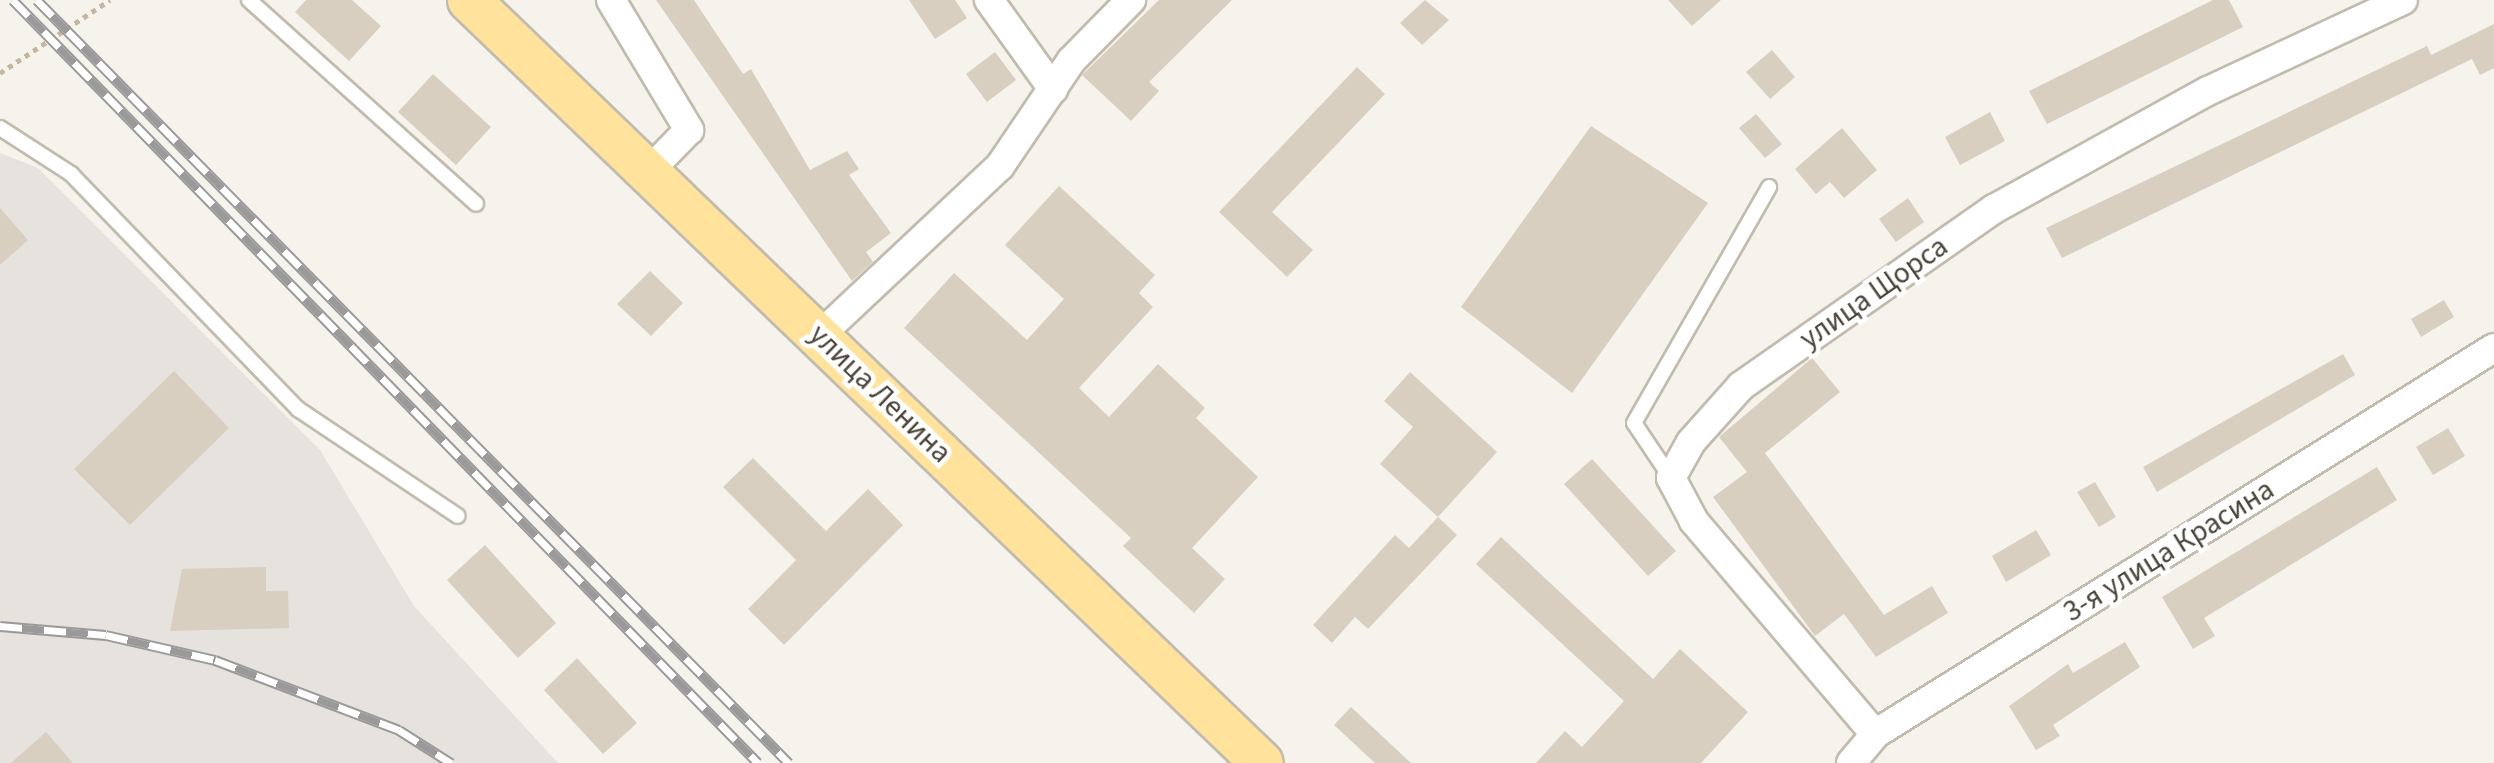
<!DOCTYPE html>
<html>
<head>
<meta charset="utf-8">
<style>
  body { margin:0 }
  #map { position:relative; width:2494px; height:763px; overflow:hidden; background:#f6f3ec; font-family:"Source Sans 3",sans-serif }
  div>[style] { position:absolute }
  .industrial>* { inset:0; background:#e6e2dd }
  .building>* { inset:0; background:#d8cfc1 }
  .path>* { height:5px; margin-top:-2.5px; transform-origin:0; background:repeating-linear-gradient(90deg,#c4b79f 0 5px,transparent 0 10px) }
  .roads { filter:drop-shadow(2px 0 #c2bbae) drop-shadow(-2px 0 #c2bbae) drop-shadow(0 2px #c2bbae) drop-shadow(0 -2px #c2bbae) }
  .service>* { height:14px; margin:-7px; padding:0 7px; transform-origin:7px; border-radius:7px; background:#fff }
  .minor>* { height:28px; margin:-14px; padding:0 14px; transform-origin:14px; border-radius:14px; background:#fff }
  .primary>* { height:42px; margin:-21px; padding:0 21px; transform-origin:21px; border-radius:21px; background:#ffe39c }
  .rail>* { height:11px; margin-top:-5.5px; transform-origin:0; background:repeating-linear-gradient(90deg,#fff 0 22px,#9a9a9a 0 44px); box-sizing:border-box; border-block:2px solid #9a9a9a }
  span { translate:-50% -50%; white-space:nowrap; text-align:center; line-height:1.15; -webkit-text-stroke:9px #fff; paint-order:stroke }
  .street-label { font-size:30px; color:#4b4439 }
</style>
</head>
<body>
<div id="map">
  <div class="industrial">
    <div style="clip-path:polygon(0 153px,38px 168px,320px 450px,414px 606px,558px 763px,0 763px)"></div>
  </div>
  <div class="building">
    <div style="clip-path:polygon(306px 0,352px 0,381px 26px,349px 61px,295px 12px)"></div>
    <div style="clip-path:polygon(656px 0,694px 0,743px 74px,751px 69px,810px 170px,847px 151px,859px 169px,849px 175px,891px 233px,866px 252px,873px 262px,852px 281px)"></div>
    <div style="clip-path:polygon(909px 0,955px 0,967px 18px,935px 39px)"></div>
    <div style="clip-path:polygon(1159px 0,1232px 0,1149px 82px,1159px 91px,1131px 121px,1082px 75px)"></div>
    <div style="clip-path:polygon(1425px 0,1449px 20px,1422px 45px,1400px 23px)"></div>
    <div style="clip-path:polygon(1668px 0,1721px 0,1692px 26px)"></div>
    <div style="clip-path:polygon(2213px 0,2229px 0,2243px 27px,2047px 124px,2029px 91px)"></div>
    <div style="clip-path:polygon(2494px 24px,2494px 68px,2480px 75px,2472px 59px,2062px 258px,2046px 228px,2427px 46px,2431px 55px)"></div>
    <div style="clip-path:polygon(1772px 50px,1795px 77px,1770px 99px,1746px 72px)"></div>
    <div style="clip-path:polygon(995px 52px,1016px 80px,987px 102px,966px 74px)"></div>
    <div style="clip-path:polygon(1357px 67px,1385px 94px,1272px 212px,1313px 250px,1287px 277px,1219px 212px)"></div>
    <div style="clip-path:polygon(433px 74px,491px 127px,456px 165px,398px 112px)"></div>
    <div style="clip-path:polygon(1990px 112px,2005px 141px,1960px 165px,1945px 137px)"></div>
    <div style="clip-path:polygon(1756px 114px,1782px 144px,1765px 158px,1739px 128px)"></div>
    <div style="clip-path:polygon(1591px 126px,1708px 203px,1572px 393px,1461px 307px)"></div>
    <div style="clip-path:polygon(1842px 128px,1877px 170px,1844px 198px,1830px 182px,1816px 194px,1795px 169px)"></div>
    <div style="clip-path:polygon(1059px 186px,1155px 275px,1139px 293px,1153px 307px,1079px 388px,1109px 417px,1158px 364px,1205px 408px,1196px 418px,1258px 477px,1192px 548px,1225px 579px,1194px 613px,1123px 546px,1131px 538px,904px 328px,954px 273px,1027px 340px,1064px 299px,1005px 245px)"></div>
    <div style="clip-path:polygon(1908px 198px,1924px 222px,1896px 242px,1879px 219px)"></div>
    <div style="clip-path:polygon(0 208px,28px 240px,0 265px)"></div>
    <div style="clip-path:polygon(650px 271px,683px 303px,651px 336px,617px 304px)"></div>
    <div style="clip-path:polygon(2444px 300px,2454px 317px,2421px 337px,2411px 319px)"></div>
    <div style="clip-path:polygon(2343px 354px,2355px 375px,2157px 492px,2143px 467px)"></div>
    <div style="clip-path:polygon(1812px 358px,1840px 392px,1765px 453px,1884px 615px,1932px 586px,1948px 613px,1876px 657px,1844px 614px,1815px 636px,1713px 497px,1747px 472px,1719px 437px)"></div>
    <div style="clip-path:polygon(174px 371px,229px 428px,130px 525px,74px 469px)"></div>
    <div style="clip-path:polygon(1410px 372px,1497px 452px,1438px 517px,1380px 464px,1413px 427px,1384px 401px)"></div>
    <div style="clip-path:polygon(2448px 428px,2465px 456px,2433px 475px,2416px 447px)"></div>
    <div style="clip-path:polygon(753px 458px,826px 531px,868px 489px,903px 525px,784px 645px,748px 609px,796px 560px,723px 487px)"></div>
    <div style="clip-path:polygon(1592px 459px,1676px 551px,1648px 576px,1564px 484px)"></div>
    <div style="clip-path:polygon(2377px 467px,2397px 500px,2204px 618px,2215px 636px,2193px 649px,2162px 597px)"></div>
    <div style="clip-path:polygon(2095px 482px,2116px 517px,2099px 527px,2077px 492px)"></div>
    <div style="clip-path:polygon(1438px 517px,1457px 535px,1368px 629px,1355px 617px,1332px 643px,1313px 625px,1395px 535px,1409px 548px)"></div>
    <div style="clip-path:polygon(2036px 530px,2051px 555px,2006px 582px,1992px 556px)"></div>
    <div style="clip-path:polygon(1501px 537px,1653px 679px,1680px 649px,1748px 712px,1701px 763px,1536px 763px,1565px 731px,1582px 747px,1624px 701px,1476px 564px)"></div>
    <div style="clip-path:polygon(485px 545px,556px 623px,518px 658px,447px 580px)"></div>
    <div style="clip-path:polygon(266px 567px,266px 591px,288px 591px,289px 628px,170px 631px,182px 569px)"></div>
    <div style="clip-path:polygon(2125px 642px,2140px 667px,2053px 725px,2060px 736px,2036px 750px,2009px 706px,2068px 664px,2073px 673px)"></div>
    <div style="clip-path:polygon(577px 658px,637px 723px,603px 754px,544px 690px)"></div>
    <div style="clip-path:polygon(1351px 707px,1411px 763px,1375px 763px,1334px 725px)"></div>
    <div style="clip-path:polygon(46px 732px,73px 763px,11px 763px)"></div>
  </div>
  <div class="path">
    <div style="left:0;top:73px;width:132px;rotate:-33.6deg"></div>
  </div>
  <div class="roads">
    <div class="service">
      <div style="left:249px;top:0;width:305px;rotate:41.9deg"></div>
      <div style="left:0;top:128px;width:85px;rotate:32.9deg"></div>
      <div style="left:71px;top:174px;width:327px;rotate:46deg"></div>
      <div style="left:298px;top:409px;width:192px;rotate:33.8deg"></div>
      <div style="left:1671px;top:478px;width:66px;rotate:-123.9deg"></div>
      <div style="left:1634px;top:423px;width:272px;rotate:-60.2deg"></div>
    </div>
    <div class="minor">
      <div style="left:611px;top:0;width:152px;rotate:59deg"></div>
      <div style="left:689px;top:130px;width:59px;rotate:134.3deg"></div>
      <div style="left:989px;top:0;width:110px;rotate:54.3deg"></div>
      <div style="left:819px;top:336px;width:248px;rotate:-43.2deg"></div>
      <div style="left:1000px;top:166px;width:127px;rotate:-55.9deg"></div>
      <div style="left:1071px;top:61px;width:86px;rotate:-45.5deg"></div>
      <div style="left:1875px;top:734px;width:280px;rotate:-130.4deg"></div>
      <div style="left:1694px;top:521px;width:49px;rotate:-118.1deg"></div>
      <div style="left:1671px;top:478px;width:41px;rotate:-60.9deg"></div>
      <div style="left:1691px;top:442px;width:75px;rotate:-48.2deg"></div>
      <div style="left:1741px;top:386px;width:309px;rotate:-35deg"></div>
      <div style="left:1994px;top:209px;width:244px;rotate:-28.9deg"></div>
      <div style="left:2208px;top:91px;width:215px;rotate:-25deg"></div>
      <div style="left:1851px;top:763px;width:38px;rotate:-50deg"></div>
      <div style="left:1875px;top:734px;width:729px;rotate:-31.95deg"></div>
    </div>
    <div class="primary">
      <div style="left:469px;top:0;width:1100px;rotate:43.9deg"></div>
    </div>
  </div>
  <div class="rail">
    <div style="left:13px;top:0;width:1066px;rotate:45.68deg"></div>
    <div style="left:37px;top:0;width:1071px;rotate:45.42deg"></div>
    <div style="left:0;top:626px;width:106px;rotate:4.9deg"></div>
    <div style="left:106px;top:635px;width:112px;rotate:12.9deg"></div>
    <div style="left:215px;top:660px;width:197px;rotate:20.8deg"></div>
    <div style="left:399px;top:730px;width:62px;rotate:32.4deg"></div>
  </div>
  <div class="street-label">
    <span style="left:1874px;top:293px;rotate:-35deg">улица Щорса</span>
    <span style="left:880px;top:394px;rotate:44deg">улица Ленина</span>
    <span style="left:2169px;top:551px;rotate:-32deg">3-я улица Красина</span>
  </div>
</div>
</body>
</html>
